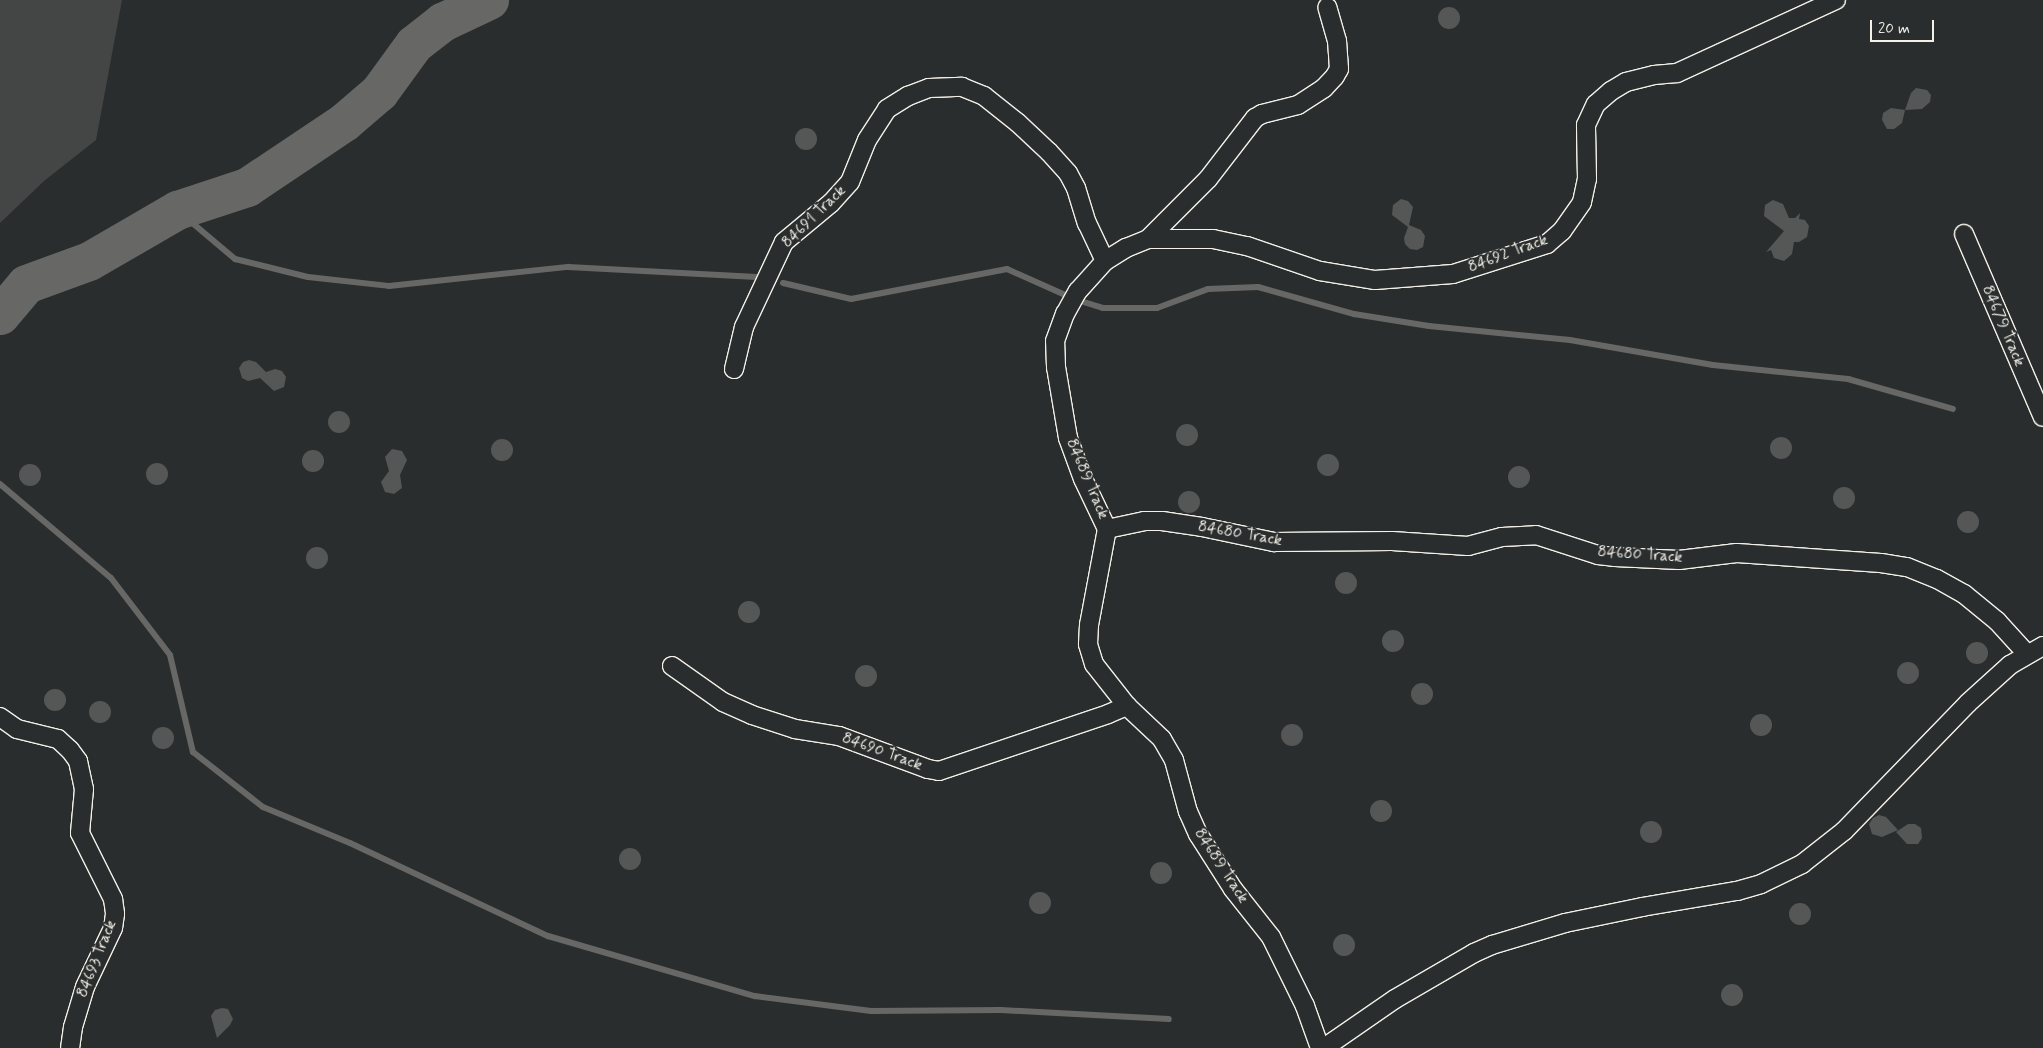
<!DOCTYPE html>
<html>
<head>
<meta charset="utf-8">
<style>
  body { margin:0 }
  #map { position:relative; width:2043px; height:1048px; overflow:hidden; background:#2a2d2e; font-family:Mynerve,sans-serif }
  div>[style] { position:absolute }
  .green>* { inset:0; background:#444645 }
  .stream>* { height:6px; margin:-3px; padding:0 3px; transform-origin:3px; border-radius:3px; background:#676866 }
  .river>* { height:39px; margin:-19.5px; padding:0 19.5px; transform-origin:19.5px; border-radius:19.5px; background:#676866 }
  .building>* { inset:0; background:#555756 }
  .round { border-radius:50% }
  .roads { filter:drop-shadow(1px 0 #f4f1e8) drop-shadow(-1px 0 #f4f1e8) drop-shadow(0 1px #f4f1e8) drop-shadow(0 -1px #f4f1e8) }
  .minor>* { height:18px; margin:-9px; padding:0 9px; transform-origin:9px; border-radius:9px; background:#2a2d2e }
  span { translate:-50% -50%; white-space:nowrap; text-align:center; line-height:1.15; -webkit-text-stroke:4px #2a2d2e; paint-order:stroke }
  .street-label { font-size:16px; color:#f4f1e8 }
  .scale { position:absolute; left:1870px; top:20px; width:64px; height:22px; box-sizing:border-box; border:2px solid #f4f1e8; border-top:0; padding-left:6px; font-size:15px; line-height:18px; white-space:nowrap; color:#f4f1e8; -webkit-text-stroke:4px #2a2d2e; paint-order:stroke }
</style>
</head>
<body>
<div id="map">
  <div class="green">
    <div style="clip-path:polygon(0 0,122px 0,96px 140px,44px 181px,0 223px)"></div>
  </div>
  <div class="stream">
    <div style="left:177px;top:210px;width:76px;rotate:40.2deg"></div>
    <div style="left:235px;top:259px;width:75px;rotate:13.9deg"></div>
    <div style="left:308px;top:277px;width:81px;rotate:6.3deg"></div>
    <div style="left:389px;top:286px;width:180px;rotate:-6.1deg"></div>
    <div style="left:568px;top:267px;width:189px;rotate:3deg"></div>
    <div style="left:783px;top:283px;width:70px;rotate:13.2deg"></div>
    <div style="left:851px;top:299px;width:159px;rotate:-10.9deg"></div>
    <div style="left:1007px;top:269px;width:73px;rotate:24.1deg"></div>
    <div style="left:1074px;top:299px;width:30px;rotate:17deg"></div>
    <div style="left:1103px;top:308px;width:54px"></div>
    <div style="left:1157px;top:308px;width:54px;rotate:-20.4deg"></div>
    <div style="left:1208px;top:289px;width:50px;rotate:-2.3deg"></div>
    <div style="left:1258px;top:287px;width:100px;rotate:15.7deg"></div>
    <div style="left:1354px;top:314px;width:76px;rotate:9.1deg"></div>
    <div style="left:1429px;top:326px;width:142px;rotate:5.7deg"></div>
    <div style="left:1570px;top:340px;width:145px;rotate:9.9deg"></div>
    <div style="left:1713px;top:365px;width:136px;rotate:5.9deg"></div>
    <div style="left:1848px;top:379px;width:109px;rotate:15.9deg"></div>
    <div style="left:0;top:484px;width:145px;rotate:40.3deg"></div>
    <div style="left:111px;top:578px;width:97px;rotate:52.5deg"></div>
    <div style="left:170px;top:655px;width:100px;rotate:76.7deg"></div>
    <div style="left:193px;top:752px;width:89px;rotate:38.2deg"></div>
    <div style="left:263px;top:807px;width:94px;rotate:22.5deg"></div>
    <div style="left:350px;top:843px;width:219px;rotate:25.2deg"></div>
    <div style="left:548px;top:936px;width:216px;rotate:16.2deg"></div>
    <div style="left:755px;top:996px;width:117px;rotate:7.4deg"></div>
    <div style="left:871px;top:1011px;width:130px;rotate:-0.4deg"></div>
    <div style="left:1001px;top:1010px;width:168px;rotate:3.1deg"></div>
  </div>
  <div class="river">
    <div style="left:0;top:315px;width:40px;rotate:-50deg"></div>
    <div style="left:26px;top:284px;width:67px;rotate:-20.1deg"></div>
    <div style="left:89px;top:261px;width:102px;rotate:-30.1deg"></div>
    <div style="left:177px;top:210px;width:74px;rotate:-18.2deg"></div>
    <div style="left:247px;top:187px;width:117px;rotate:-33.8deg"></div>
    <div style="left:344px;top:122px;width:46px;rotate:-40.6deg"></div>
    <div style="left:379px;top:92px;width:59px;rotate:-53.9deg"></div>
    <div style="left:414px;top:44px;width:36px;rotate:-38deg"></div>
    <div style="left:442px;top:22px;width:52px;rotate:-25.1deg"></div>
  </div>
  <div class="building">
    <div class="round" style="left:1438px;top:7px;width:22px;height:22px"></div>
    <div style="clip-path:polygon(1916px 88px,1927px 90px,1931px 95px,1930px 102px,1922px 109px,1905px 110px,1911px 93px)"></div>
    <div style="clip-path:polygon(1891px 108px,1905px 110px,1902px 123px,1894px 129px,1887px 129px,1882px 120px,1883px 113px)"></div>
    <div class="round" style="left:795px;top:128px;width:22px;height:22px"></div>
    <div style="clip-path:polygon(1401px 199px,1408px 201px,1413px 207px,1409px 225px,1421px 230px,1425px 236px,1423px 247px,1417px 250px,1410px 249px,1405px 244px,1404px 238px,1408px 227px,1392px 215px,1393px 205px)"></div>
    <div style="clip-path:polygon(1773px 200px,1783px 204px,1789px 218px,1795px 218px,1800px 213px,1799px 219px,1805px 220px,1809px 226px,1807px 237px,1799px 242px,1794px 242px,1792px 254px,1784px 261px,1774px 258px,1771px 250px,1766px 252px,1784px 231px,1764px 216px,1765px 205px)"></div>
    <div style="clip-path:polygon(249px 360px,256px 362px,266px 372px,275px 369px,282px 371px,286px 377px,284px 387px,274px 391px,260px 378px,248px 381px,242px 378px,239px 368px,243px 362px)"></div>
    <div class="round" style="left:328px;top:411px;width:22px;height:22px"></div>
    <div class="round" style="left:1176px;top:424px;width:22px;height:22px"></div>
    <div class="round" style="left:1770px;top:437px;width:22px;height:22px"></div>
    <div class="round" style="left:491px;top:439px;width:22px;height:22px"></div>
    <div style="clip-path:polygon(392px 449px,402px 451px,407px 460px,400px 475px,402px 488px,394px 494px,385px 492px,381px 482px,389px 471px,385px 457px)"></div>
    <div class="round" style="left:302px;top:450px;width:22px;height:22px"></div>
    <div class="round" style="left:1317px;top:454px;width:22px;height:22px"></div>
    <div class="round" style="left:146px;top:463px;width:22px;height:22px"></div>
    <div class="round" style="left:19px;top:464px;width:22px;height:22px"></div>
    <div class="round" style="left:1508px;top:466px;width:22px;height:22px"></div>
    <div class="round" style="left:1833px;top:487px;width:22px;height:22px"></div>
    <div class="round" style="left:1178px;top:491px;width:22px;height:22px"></div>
    <div class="round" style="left:1957px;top:511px;width:22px;height:22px"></div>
    <div class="round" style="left:306px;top:547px;width:22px;height:22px"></div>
    <div class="round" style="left:1335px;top:572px;width:22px;height:22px"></div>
    <div class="round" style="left:738px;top:601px;width:22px;height:22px"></div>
    <div class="round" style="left:1382px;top:630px;width:22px;height:22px"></div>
    <div class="round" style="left:1966px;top:642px;width:22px;height:22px"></div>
    <div class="round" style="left:1897px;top:662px;width:22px;height:22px"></div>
    <div class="round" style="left:855px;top:665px;width:22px;height:22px"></div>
    <div class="round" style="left:1411px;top:683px;width:22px;height:22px"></div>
    <div class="round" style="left:44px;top:689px;width:22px;height:22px"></div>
    <div class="round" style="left:89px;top:701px;width:22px;height:22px"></div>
    <div class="round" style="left:1750px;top:714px;width:22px;height:22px"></div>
    <div class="round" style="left:1281px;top:724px;width:22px;height:22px"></div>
    <div class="round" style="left:152px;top:727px;width:22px;height:22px"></div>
    <div class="round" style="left:1370px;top:800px;width:22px;height:22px"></div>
    <div style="clip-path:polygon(1879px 815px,1886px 817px,1898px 830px,1882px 837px,1872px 834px,1869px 824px,1873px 818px)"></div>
    <div class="round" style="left:1640px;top:821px;width:22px;height:22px"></div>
    <div style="clip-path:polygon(1908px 824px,1915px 824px,1921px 828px,1922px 838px,1918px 844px,1907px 844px,1896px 832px)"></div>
    <div class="round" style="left:619px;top:848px;width:22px;height:22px"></div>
    <div class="round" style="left:1150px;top:862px;width:22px;height:22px"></div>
    <div class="round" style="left:1029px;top:892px;width:22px;height:22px"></div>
    <div class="round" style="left:1789px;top:903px;width:22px;height:22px"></div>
    <div class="round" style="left:1333px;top:934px;width:22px;height:22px"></div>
    <div class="round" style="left:1721px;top:984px;width:22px;height:22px"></div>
    <div style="clip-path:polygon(222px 1008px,228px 1009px,233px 1019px,230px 1025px,217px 1038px,211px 1016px,215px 1010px)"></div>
  </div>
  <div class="roads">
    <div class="minor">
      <div style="left:1964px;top:234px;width:199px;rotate:66.7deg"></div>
      <div style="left:1148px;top:239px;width:65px"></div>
      <div style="left:1213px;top:239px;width:35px;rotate:12deg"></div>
      <div style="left:1247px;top:246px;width:77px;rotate:18.9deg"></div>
      <div style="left:1320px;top:271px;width:56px;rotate:9.3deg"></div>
      <div style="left:1375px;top:280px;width:78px;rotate:-4.4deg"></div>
      <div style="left:1453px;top:274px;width:99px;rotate:-17.7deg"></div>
      <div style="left:1547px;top:244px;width:20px;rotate:-41deg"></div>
      <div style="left:1562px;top:231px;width:35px;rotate:-55deg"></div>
      <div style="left:1582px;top:202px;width:24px;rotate:-78deg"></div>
      <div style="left:1587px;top:179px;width:54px;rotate:-91.1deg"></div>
      <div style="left:1586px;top:125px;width:23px;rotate:-65deg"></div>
      <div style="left:1596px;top:104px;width:20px;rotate:-41deg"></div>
      <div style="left:1611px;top:91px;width:17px;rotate:-31deg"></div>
      <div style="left:1626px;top:82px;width:29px;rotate:-14deg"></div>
      <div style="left:1654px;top:75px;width:23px;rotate:-5deg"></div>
      <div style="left:1677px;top:73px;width:175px;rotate:-24.7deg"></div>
      <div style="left:734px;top:369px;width:43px;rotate:-76.6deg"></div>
      <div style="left:744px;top:327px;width:94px;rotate:-64.8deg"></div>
      <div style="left:784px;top:242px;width:61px;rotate:-39.7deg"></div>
      <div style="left:831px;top:203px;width:28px;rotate:-48deg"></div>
      <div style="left:850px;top:182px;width:45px;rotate:-68deg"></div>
      <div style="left:867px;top:140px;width:37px;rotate:-57deg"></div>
      <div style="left:887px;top:109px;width:25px;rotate:-32deg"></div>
      <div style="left:908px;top:96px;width:22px;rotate:-21deg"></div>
      <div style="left:929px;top:88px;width:33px;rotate:-2deg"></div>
      <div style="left:962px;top:87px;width:24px;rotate:22deg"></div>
      <div style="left:984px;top:96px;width:43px;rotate:38.5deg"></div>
      <div style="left:1018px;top:123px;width:42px;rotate:43.1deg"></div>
      <div style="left:1049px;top:152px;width:28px;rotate:48deg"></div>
      <div style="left:1068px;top:173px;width:17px;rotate:62deg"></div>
      <div style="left:1076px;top:188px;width:37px;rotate:73deg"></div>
      <div style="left:1087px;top:223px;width:42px;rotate:64.7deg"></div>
      <div style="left:1107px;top:529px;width:38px;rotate:-12deg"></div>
      <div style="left:1144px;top:521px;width:18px"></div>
      <div style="left:1162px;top:521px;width:40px;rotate:8.5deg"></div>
      <div style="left:1202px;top:527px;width:74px;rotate:11.8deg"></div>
      <div style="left:1274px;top:542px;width:118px;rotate:-0.5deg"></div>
      <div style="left:1392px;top:541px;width:76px;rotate:3.8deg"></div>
      <div style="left:1468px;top:546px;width:35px;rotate:-15deg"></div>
      <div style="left:1502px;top:537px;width:34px;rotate:-3deg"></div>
      <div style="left:1536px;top:535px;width:65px;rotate:17.9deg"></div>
      <div style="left:1598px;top:555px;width:17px;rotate:7deg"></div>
      <div style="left:1615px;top:557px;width:64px;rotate:2.7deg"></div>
      <div style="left:1679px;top:560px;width:58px;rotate:-6.9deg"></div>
      <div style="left:1737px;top:553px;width:144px;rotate:4deg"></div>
      <div style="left:1881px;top:563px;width:26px;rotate:9deg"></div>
      <div style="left:1907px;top:567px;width:32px;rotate:22deg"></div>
      <div style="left:1937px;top:579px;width:31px;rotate:29deg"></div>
      <div style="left:1964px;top:594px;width:43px;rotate:39.3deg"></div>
      <div style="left:1997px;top:621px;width:45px;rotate:47.7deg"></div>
      <div style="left:672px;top:666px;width:62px;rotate:35.2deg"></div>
      <div style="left:723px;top:702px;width:32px;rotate:24deg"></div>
      <div style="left:752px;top:715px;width:45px;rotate:18deg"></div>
      <div style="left:795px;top:729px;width:45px;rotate:9deg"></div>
      <div style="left:839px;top:736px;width:95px;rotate:20.3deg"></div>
      <div style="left:928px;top:769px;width:11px;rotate:10deg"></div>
      <div style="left:939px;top:771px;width:178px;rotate:-18.6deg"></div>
      <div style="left:1108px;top:714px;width:21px;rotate:-23deg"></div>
      <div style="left:0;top:717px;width:21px;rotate:35deg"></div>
      <div style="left:17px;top:729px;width:42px;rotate:13.7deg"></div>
      <div style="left:58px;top:739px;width:16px;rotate:43deg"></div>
      <div style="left:70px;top:750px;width:14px;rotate:54deg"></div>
      <div style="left:78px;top:761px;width:29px;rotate:78deg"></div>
      <div style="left:84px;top:789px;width:44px;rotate:95.2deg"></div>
      <div style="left:80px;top:833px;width:74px;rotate:63.4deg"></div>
      <div style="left:113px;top:899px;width:15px;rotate:82deg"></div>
      <div style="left:115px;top:914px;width:14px;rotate:98deg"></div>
      <div style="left:113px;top:928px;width:65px;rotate:115.4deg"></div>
      <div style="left:85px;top:987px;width:42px;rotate:106.7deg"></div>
      <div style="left:73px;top:1027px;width:21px;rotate:98deg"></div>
      <div style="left:1320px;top:1048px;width:45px;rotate:-109.7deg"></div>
      <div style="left:1305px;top:1006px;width:77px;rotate:-116.2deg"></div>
      <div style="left:1271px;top:937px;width:61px;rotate:-128.4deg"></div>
      <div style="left:1233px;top:889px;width:65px;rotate:-122.5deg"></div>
      <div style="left:1198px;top:834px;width:24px;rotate:-114deg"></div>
      <div style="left:1188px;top:812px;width:54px;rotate:-105.1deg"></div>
      <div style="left:1174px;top:760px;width:24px;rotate:-120deg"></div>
      <div style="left:1162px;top:739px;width:48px;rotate:-136.7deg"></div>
      <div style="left:1127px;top:706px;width:53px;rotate:-128.2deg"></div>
      <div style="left:1094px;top:664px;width:21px;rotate:-107deg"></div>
      <div style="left:1088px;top:644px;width:19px;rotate:-87deg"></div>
      <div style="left:1089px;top:625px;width:98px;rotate:-79.4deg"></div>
      <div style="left:1107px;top:529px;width:55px;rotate:-115.6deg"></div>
      <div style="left:1083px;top:479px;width:44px;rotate:-110.1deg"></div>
      <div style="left:1068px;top:438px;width:72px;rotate:-99.6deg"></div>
      <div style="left:1056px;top:367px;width:26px;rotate:-92deg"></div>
      <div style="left:1055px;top:341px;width:29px;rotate:-70deg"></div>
      <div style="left:1065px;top:314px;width:26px;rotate:-61deg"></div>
      <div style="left:1078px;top:291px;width:40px;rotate:-48deg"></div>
      <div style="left:1105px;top:261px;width:25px;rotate:-32deg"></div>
      <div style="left:1126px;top:248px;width:24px;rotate:-22deg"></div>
      <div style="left:1148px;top:239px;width:85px;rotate:-45deg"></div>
      <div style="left:1208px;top:179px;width:77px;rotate:-52.4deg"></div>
      <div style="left:1255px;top:118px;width:8px;rotate:-30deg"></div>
      <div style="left:1262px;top:114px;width:37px;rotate:-14deg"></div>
      <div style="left:1298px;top:105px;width:31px;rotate:-33deg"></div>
      <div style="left:1324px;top:88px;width:16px;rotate:-47deg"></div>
      <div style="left:1335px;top:76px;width:8px;rotate:-60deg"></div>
      <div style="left:1339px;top:69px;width:28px;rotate:-94deg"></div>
      <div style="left:1337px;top:41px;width:35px;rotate:-106deg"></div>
      <div style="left:1324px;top:1048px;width:86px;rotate:-34.6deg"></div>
      <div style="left:1395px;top:999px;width:91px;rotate:-30.2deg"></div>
      <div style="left:1474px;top:953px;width:20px;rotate:-24deg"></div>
      <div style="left:1492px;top:945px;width:76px;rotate:-16.8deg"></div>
      <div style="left:1565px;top:923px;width:79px;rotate:-11.7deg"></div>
      <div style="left:1642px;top:907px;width:96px;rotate:-9.6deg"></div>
      <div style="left:1737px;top:891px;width:25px;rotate:-16deg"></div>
      <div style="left:1761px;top:884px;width:46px;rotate:-26deg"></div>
      <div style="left:1802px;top:864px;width:53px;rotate:-38.2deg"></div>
      <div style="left:1844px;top:831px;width:178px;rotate:-45.9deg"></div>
      <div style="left:1968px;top:703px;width:57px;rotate:-42.1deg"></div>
      <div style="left:2010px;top:665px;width:38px;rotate:-30deg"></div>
    </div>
  </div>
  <div class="street-label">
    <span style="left:814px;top:217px;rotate:-44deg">84691 Track</span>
    <span style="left:1508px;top:254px;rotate:-20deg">84692 Track</span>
    <span style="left:2003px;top:326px;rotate:67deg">84679 Track</span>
    <span style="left:1087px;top:479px;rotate:67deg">84689 Track</span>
    <span style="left:1240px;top:534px;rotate:10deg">84680 Track</span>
    <span style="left:1640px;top:555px;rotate:4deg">84680 Track</span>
    <span style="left:882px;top:752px;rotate:20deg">84690 Track</span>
    <span style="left:1221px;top:866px;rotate:57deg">84689 Track</span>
    <span style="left:97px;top:959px;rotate:-68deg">84693 Track</span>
  </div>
  <div class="scale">20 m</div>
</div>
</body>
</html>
